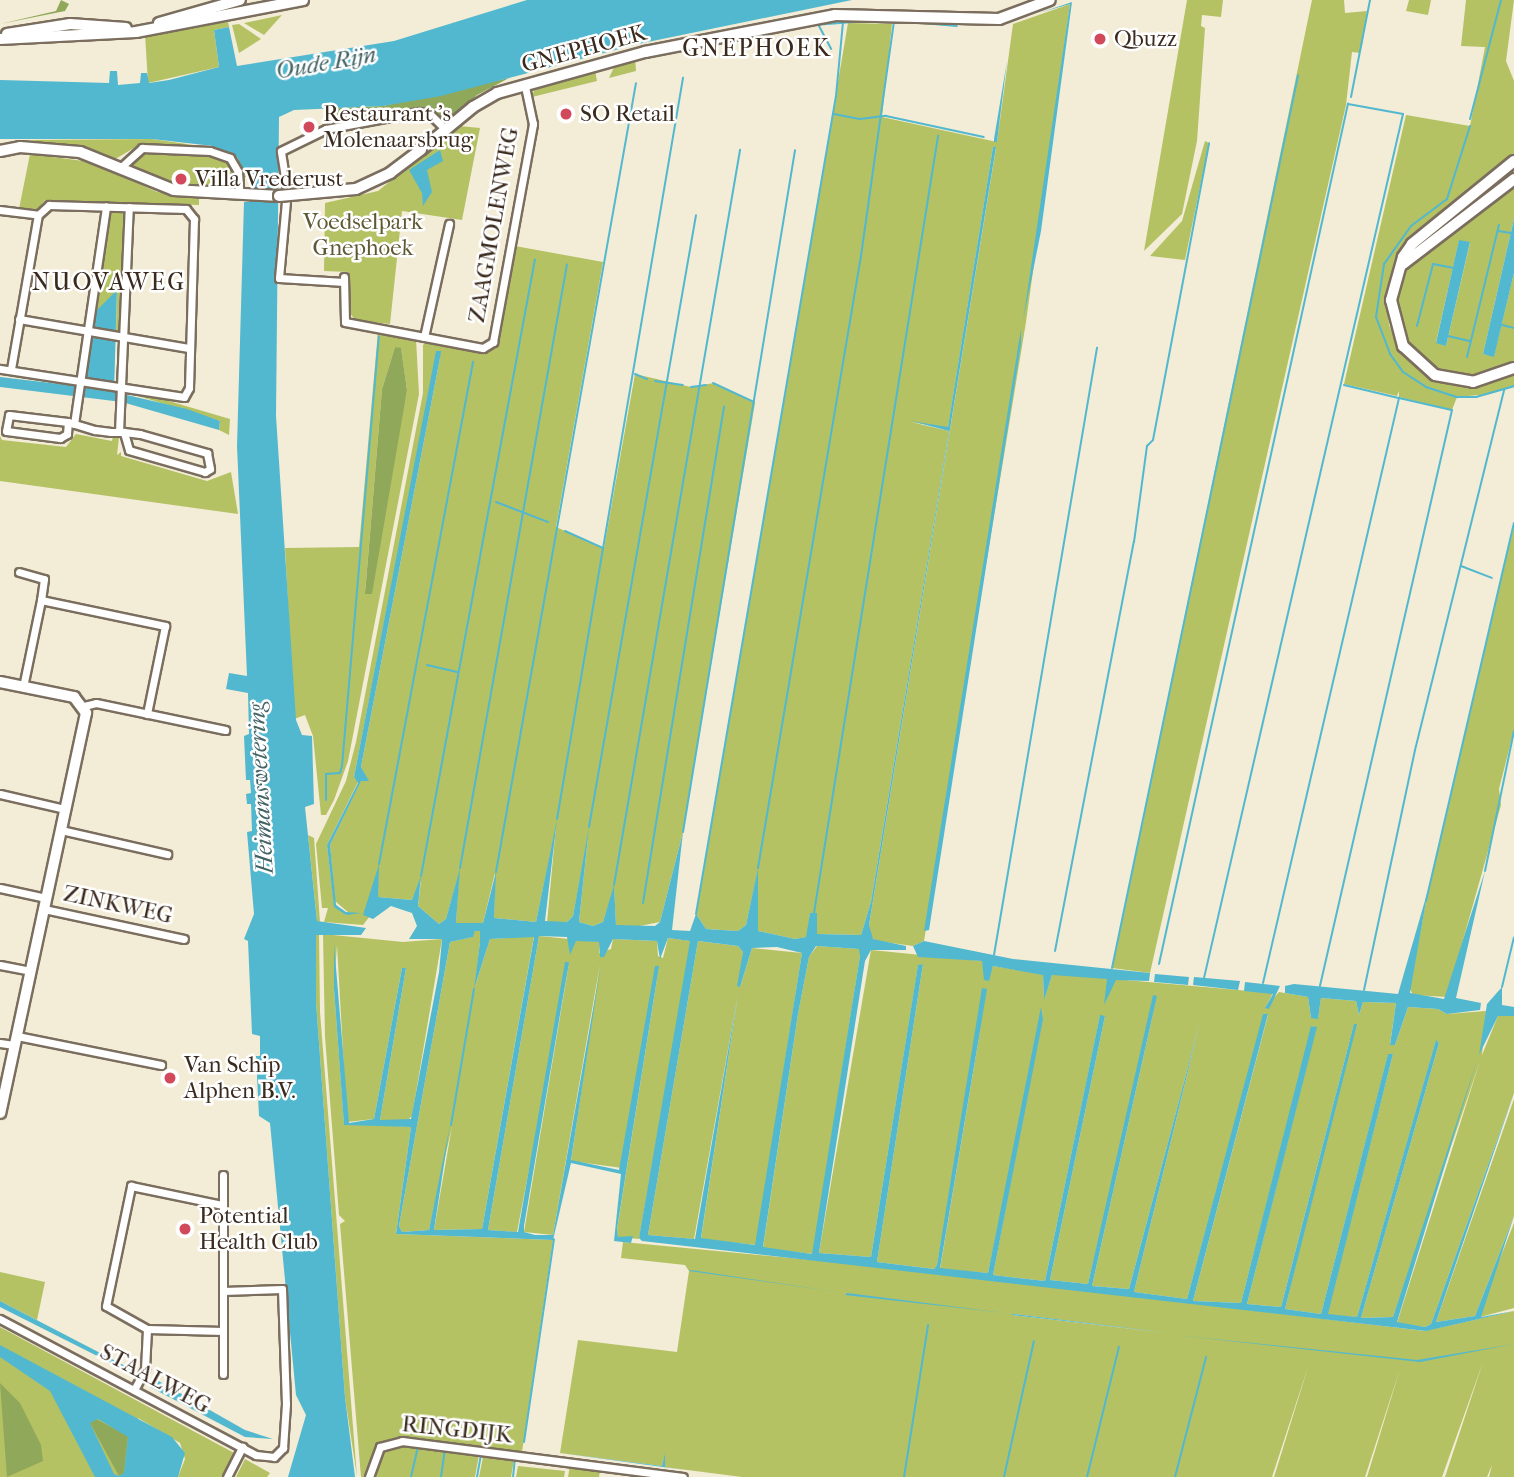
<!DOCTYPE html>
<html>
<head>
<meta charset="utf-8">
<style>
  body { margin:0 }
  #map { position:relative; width:1514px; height:1477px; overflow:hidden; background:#f3ecd6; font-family:"IM FELL French Canon",serif }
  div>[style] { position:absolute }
  .green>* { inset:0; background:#b4c264 }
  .forest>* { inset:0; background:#8fa85a }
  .water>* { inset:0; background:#51b8cf }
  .stream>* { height:2px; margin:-1px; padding:0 1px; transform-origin:1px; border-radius:1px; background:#51b8cf }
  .roads { filter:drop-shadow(2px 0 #7b6e5e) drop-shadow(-2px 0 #7b6e5e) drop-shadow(0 2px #7b6e5e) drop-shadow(0 -2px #7b6e5e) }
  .street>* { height:7px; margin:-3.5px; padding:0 3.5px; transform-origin:3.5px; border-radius:3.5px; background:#fff }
  .secondary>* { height:10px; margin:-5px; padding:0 5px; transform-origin:5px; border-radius:5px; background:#fff }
  .primary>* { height:10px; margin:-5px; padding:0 5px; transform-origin:5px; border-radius:5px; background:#fff }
  .bridges { filter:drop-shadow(2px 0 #7b6e5e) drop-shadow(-2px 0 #7b6e5e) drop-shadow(0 2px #7b6e5e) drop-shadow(0 -2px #7b6e5e) }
  .secondary-bridge>* { height:10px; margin:-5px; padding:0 5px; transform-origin:5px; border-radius:5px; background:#fff }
  .dots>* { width:19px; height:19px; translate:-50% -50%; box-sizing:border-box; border:4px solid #fff; border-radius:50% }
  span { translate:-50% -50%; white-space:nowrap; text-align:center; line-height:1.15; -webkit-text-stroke:5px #fff; paint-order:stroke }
  .poi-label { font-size:23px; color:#3b2a1e }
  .left { translate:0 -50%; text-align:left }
  .street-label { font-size:23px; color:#3b2a1e }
  .park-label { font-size:23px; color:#5f5833 }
  .neighbourhood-label { font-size:24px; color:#3b2a1e; letter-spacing:2px }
  .water-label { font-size:24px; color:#446365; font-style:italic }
</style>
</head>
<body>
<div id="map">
  <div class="green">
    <div style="clip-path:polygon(1187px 0,1223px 0,1221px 17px,1202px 15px,1201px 26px,1205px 28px,1197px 141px,1182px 214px,1144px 251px)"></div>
    <div style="clip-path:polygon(1312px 0,1344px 0,1345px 13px,1367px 11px,1362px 46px,1360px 53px,1352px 52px,1346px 105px,1150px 973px,1112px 968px)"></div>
    <div style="clip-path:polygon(1409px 0,1431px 0,1428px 15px,1406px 11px)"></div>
    <div style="clip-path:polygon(1466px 0,1514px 0,1506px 61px,1514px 81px,1514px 156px,1400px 256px,1387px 302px,1389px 325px,1398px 347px,1427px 375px,1465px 387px,1489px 384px,1514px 373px,1514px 386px,1490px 394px,1457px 397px,1452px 410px,1399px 397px,1399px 391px,1397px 396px,1344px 384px,1406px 115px,1470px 126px,1485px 47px,1461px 46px)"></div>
    <div style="clip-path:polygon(1070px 4px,1026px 322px,924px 941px,913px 946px,877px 941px,870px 937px,869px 925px,996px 148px,993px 147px,948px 428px,911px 422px,949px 431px,871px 902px,861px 935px,816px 934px,817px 913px,810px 913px,807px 937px,795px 939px,758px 931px,757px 874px,746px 925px,738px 931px,706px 929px,696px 914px,848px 23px,892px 24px,882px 117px,997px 142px,1013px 24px)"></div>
    <div style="clip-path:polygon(282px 15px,264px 35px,244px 23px)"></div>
    <div style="clip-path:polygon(228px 22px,229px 27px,214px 30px,219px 67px,148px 83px,145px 34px)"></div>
    <div style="clip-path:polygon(239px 24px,261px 39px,239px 53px,232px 25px)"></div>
    <div style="clip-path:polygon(635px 57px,636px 71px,609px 78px,616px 63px)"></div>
    <div style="clip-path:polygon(595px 70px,597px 81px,532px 97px,535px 87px)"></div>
    <div style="clip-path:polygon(459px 126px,480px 128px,462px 220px,402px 211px,390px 324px,355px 320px,347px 309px,349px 272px,324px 271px,325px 203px,378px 191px)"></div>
    <div style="clip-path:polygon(152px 139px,228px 150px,242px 163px,246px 177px,242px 177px,232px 157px,211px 149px,139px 145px,112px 161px,29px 140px)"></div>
    <div style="clip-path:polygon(1205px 141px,1209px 143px,1185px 260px,1150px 256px,1182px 221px)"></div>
    <div style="clip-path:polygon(142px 152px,203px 152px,229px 160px,237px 174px,237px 184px,222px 189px,161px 181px,130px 168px,128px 164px)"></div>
    <div style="clip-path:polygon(30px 154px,91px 162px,157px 192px,199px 198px,199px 205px,45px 200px,36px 211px,19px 209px)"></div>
    <div style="clip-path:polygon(evenodd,1514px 186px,1514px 219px,1483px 354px,1494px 356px,1514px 273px,1514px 362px,1473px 377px,1442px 372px,1407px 343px,1396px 302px,1402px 274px,1407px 265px,1514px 186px,1459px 241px,1470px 243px,1446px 346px,1436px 342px,1459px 241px)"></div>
    <div style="clip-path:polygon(111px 212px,122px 212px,126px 223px,123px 334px,116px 332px,117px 291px,94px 329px,89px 328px)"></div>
    <div style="clip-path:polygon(evenodd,515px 246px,603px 262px,556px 527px,604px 548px,635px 374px,691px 387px,714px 383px,755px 403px,683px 832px,660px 922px,624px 929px,616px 925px,614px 888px,603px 922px,593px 926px,579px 922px,588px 837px,573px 916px,567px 922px,547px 923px,556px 826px,536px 922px,494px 918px,495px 873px,483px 923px,456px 923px,459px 873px,446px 919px,439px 924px,418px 906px,421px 880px,412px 900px,378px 897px,378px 869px,366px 913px,370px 916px,363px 925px,324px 922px,328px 908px,322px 908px,316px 844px,346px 781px,356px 742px,423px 393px,423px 345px,427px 341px,481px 354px,495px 347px,515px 246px,437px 351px,440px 358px,361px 767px,368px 781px,361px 780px,330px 845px,335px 901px,349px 913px,346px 915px,334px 903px,327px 845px,358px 782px,354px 777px,437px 351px)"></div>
    <div style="clip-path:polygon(evenodd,378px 331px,416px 339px,419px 394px,348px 761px,334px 800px,326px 815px,321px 815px,313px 736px,305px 715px,294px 719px,285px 548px,359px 547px,378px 331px,395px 347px,401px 349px,407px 390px,365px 593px,382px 389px,395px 347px)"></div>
    <div style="clip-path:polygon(128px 389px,230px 419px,229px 435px,219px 430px,220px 421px,125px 392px)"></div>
    <div style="clip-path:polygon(76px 434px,112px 441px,113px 436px,119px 437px,117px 455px,121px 452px,121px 456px,207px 481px,231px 472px,238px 514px,0 481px,0 436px,2px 440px,66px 447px)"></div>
    <div style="clip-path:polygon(1514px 523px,1514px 730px,1499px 789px,1501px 805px,1447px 997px,1413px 995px,1410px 989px,1428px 890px)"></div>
    <div style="clip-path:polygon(308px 835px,314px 838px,320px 922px,317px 921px)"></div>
    <div style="clip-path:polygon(475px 931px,480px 931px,480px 942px,475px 986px,490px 939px,534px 936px,482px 1229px,434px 1230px,452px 1126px,429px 1230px,402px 1232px,399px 1226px,450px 942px,472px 937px)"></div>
    <div style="clip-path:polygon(316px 934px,319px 934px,320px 1012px,357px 1477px,345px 1397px,316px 1002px)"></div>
    <div style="clip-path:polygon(323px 934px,403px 942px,442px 939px,412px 1116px,406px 1122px,380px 1120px,406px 968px,402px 968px,374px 1119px,347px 1122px,337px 945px,334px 989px,344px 1123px,411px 1127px,396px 1234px,553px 1240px,522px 1452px,393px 1439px,377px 1448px,367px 1477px,361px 1477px,340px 1224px,345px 1221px,339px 1215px,325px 1037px)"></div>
    <div style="clip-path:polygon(539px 936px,600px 942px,599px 953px,611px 949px,613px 939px,657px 941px,658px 956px,663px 958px,668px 938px,691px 941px,639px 1239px,618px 1237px,617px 1230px,659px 966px,622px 1168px,571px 1161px,600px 964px,553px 1235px,524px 1232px,569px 963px,517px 1232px,488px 1230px)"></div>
    <div style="clip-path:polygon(698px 941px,738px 946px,743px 952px,740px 987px,752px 948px,802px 953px,756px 1245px,701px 1239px,738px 994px,694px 1239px,648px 1235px)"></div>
    <div style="clip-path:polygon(817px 946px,860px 949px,860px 956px,813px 1254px,763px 1248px,798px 1014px,809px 957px)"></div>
    <div style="clip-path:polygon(871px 950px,982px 961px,988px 981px,993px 966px,1043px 974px,1044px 999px,1052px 975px,1069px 975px,1273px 993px,1265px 1008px,1279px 992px,1285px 993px,1308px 997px,1311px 1018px,1318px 1018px,1321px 998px,1356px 1001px,1359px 1015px,1363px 1002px,1396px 1003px,1390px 1044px,1395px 1045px,1408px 1007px,1438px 1009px,1447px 1014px,1486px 1011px,1482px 1055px,1498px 1016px,1514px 1016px,1514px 1093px,1431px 1324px,1425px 1327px,1397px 1323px,1480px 1061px,1393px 1317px,1361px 1318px,1439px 1043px,1436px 1041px,1357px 1317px,1327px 1315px,1393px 1054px,1388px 1055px,1321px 1314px,1285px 1309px,1354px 1024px,1281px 1307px,1247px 1304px,1316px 1028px,1312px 1026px,1241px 1303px,1193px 1301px,1268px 1015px,1264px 1014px,1187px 1299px,1134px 1292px,1200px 1022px,1129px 1289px,1092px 1286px,1157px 996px,1088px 1284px,1050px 1280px,1105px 1016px,1100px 1016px,1045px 1281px,993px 1275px,1044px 1008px,988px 1273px,940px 1269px,982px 1019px,937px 1265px,934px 1269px,877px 1262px,923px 964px,918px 966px,871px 1257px,819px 1253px)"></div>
    <div style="clip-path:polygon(1514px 1099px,1514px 1216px,1475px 1316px,1436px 1322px)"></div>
    <div style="clip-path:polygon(1514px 1223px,1514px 1308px,1480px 1317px,1497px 1266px)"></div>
    <div style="clip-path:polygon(evenodd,623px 1242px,896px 1268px,1425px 1331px,1514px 1311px,1514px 1477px,1489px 1477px,1492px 1465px,1487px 1477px,1445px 1477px,1483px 1362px,1442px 1477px,1367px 1477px,1400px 1369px,1365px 1477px,1274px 1477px,1309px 1364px,1272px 1477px,742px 1477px,664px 1467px,665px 1454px,662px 1466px,560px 1453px,578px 1340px,677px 1352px,689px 1271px,685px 1265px,621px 1258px,623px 1242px,1013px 1314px,1168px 1333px,1012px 1315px,1013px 1314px)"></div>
    <div style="clip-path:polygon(0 1272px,45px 1282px,37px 1320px,0 1301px)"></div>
    <div style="clip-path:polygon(0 1327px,236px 1454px,224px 1477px,178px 1477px,185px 1459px,180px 1443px,138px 1418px,131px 1477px,0 1477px)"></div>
    <div style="clip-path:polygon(391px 1444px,417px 1444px,419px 1447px,479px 1455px,475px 1477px,371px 1477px,378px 1452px)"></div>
    <div style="clip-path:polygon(483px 1457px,514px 1460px,511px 1477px,479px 1477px)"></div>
    <div style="clip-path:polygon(245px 1459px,270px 1473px,267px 1477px,236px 1477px)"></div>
    <div style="clip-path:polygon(570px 1465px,600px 1471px,599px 1477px,568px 1477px)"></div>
    <div style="clip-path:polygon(518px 1466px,565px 1471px,564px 1477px,516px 1477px)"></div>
  </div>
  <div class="forest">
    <div style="clip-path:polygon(61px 0,69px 4px,65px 11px,0 24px,56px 11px)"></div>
    <div style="clip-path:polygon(509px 78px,477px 95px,450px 121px,422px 109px,334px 120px,335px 108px,383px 106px)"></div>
    <div style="clip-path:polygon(395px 347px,401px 348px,407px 390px,372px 594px,365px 594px,382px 389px)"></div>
    <div style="clip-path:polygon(0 1383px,20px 1403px,41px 1445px,43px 1461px,7px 1477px)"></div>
    <div style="clip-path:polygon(94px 1418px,128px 1436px,124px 1473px,119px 1476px,90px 1423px)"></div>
  </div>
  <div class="water">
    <div style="clip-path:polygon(527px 0,852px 0,638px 44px,441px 96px,383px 106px,294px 110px,279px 117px,276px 416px,296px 720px,302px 735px,312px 736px,314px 804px,305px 807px,317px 921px,366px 928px,361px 935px,316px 935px,316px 1002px,345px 1397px,355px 1477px,288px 1477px,306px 1415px,296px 1395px,270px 1123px,259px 1116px,256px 1056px,260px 1056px,260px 1036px,252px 1034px,248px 941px,244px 939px,254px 914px,247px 832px,252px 831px,251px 804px,247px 804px,246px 794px,251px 793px,250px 780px,246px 780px,244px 736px,249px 734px,248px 693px,226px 689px,229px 673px,247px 676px,237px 446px,244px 202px,250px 202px,251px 182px,237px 157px,213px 146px,152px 139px,0 139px,0 80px,109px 83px,110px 71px,117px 71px,118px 85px,140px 83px,141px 73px,147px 73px,149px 83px,169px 80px,219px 67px,214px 30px,229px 27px,237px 66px,394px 41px)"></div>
    <div style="clip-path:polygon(1072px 2px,1041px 231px,1023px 321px,1070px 4px,1039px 13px)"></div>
    <div style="clip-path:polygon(1007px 61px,997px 142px,994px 142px,994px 139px)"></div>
    <div style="clip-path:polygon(evenodd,993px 147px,996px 147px,869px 925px,873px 939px,906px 946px,906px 950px,871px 950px,865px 961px,819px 1253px,871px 1257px,918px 965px,923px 964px,877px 1262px,934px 1269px,937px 1265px,982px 988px,987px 989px,982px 1019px,940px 1268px,988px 1273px,1041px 1007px,1043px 1019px,993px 1275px,1045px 1281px,1100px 1015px,1105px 1016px,1050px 1280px,1088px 1284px,1153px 995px,1157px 996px,1092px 1286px,1129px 1289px,1200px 1022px,1134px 1292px,1187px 1299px,1263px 1014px,1268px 1014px,1193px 1301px,1241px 1303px,1311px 1026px,1317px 1027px,1247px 1304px,1281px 1307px,1354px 1024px,1357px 1024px,1285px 1309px,1321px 1314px,1388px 1054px,1393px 1054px,1328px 1314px,1357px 1317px,1436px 1040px,1439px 1043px,1361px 1318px,1393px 1317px,1477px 1060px,1397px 1322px,1425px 1327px,1431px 1324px,1514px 1093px,1436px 1322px,1475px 1316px,1514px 1216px,1481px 1317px,1514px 1311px,1426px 1331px,642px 1241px,639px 1238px,690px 941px,668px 938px,660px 959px,657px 941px,613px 939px,604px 957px,600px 957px,599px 942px,576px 941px,570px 955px,567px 937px,539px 936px,488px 1230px,518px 1232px,565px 962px,569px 962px,524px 1226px,524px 1232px,535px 1235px,553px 1235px,601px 964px,571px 1160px,619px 1170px,655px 966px,659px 966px,617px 1229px,618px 1237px,633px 1236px,631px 1243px,614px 1241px,621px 1174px,571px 1163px,553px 1240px,396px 1234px,411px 1127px,344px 1125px,334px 989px,334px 944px,349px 1123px,374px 1119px,402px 968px,406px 968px,380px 1120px,411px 1119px,439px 972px,442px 939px,409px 939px,417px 926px,412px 913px,391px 906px,373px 919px,363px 915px,379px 864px,378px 897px,412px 900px,421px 876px,418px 906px,439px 924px,446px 919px,460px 868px,456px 923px,483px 923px,496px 872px,494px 918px,536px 922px,557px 819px,545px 921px,567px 922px,573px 916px,589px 827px,579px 922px,593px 926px,603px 922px,614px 885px,616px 925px,655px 926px,660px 922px,683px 832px,672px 930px,690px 931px,696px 914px,706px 929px,738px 931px,746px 925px,758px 868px,758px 931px,795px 939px,806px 937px,810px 913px,817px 913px,817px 934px,861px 935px,871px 902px,949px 431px,911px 421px,948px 427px,993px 147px,475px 931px,480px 931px,480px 942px,474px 989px,490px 939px,534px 937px,482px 1229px,434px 1230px,450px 1125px,429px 1230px,402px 1232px,399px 1226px,450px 942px,473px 937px,475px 931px,993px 147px,698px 941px,738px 946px,743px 952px,737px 986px,740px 987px,752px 948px,777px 947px,802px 953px,755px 1245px,701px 1238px,738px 994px,695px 1239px,648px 1235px,698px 941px,993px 147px,816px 946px,859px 949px,860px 956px,812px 1254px,763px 1247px,798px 1014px,809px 957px,816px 946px)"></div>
    <div style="clip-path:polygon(440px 150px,443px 161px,427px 170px,432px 192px,423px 206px,422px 193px,409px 170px)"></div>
    <div style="clip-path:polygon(1514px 219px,1514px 273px,1494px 357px,1483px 354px)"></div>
    <div style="clip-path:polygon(1459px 240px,1470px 242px,1446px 346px,1436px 343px)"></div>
    <div style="clip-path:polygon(117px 290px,114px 392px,187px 409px,220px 421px,219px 430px,122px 402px,0 387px,0 377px,85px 387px,97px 310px)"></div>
    <div style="clip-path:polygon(1021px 329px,1021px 344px,929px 930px,924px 931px)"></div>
    <div style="clip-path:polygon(436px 351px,441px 351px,440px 358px,361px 767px,369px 781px,361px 781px,330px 845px,336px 905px,346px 912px,361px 913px,346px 915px,334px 907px,327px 845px,358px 783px,354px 777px)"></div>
    <div style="clip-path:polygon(1485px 871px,1456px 998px,1481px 1003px,1480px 1010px,1447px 1014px,1438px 1009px,1408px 1007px,1395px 1045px,1390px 1045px,1396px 1003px,1363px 1002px,1359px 1015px,1356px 1001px,1321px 998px,1318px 1019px,1311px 1018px,1308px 997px,1285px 993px,1285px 986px,1294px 984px,1398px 994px,1428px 890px,1410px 993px,1444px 999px)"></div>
    <div style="clip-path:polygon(924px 941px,1013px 959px,1150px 973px,1149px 981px,1116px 980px,1104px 1005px,1107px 979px,1052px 975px,1044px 1000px,1043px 975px,993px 966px,989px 981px,984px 980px,982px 961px,918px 957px,913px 946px)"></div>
    <div style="clip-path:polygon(1155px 974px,1189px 977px,1188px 985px,1154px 982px)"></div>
    <div style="clip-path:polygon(1194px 977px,1240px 981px,1238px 990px,1193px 985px)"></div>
    <div style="clip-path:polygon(1245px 982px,1280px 986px,1269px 1009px,1265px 1008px,1273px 994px,1244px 991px)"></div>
    <div style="clip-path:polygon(1502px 987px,1502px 1005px,1514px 1007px,1514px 1016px,1498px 1016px,1479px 1055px,1487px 1004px)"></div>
    <div style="clip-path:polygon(691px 1270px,838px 1292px,689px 1271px)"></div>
    <div style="clip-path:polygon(847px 1293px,1005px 1313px,845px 1295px)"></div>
    <div style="clip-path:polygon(0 1301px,133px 1370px,131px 1373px,0 1307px)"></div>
    <div style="clip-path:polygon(1013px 1314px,1170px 1333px,1011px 1315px)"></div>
    <div style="clip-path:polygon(1175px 1335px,1417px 1360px,1514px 1344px,1420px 1362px)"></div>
    <div style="clip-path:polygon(evenodd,0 1345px,172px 1437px,185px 1453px,178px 1477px,95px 1477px,50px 1391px,0 1357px,0 1345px,98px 1419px,128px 1437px,124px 1473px,119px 1476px,114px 1474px,90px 1423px,98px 1419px)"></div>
    <div style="clip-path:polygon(155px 1379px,245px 1430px,273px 1439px,245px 1437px,150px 1387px)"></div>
    <div style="clip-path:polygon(560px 1453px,662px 1466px,665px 1453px,665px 1467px,685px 1470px)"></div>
  </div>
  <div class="stream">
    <div style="left:899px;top:21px;width:58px;rotate:4.9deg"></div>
    <div style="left:801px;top:26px;width:65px;rotate:-4.4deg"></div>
    <div style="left:819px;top:26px;width:26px;rotate:62deg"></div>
    <div style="left:1351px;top:97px;width:99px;rotate:-78.9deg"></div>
    <div style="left:834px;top:114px;width:26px;rotate:11deg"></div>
    <div style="left:860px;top:119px;width:26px;rotate:-7deg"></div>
    <div style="left:886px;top:116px;width:100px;rotate:12.1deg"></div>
    <div style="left:1470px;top:119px;width:123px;rotate:-75.4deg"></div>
    <div style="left:1470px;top:126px;width:77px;rotate:107.5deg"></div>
    <div style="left:1447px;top:199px;width:45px;rotate:143.1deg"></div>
    <div style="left:1411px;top:226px;width:47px;rotate:125.4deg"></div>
    <div style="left:1384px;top:264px;width:54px;rotate:98.6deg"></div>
    <div style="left:1376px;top:317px;width:40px;rotate:69deg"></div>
    <div style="left:1390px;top:354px;width:22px;rotate:54deg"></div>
    <div style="left:1403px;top:372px;width:27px;rotate:33deg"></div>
    <div style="left:1426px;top:387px;width:33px;rotate:18deg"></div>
    <div style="left:1457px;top:397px;width:19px"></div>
    <div style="left:1476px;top:397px;width:40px;rotate:-16deg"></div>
    <div style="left:1498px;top:231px;width:13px;rotate:9deg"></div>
    <div style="left:1502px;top:325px;width:12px;rotate:14deg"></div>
    <div style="left:1417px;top:326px;width:64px;rotate:-75.5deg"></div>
    <div style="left:1433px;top:264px;width:20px;rotate:11deg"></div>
    <div style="left:1448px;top:336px;width:22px;rotate:13deg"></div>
    <div style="left:1467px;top:357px;width:136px;rotate:-76.4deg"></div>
    <div style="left:635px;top:374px;width:13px;rotate:23deg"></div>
    <div style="left:655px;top:381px;width:28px;rotate:8deg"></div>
    <div style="left:713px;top:383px;width:45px;rotate:24.9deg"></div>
    <div style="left:1344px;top:385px;width:56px;rotate:13.5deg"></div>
    <div style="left:691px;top:387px;width:15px;rotate:-8deg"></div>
    <div style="left:496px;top:502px;width:56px;rotate:21deg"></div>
    <div style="left:565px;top:531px;width:42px;rotate:24.1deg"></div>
    <div style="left:1461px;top:566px;width:33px;rotate:21deg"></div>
    <div style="left:427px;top:665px;width:31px;rotate:13deg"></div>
    <div style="left:326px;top:800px;width:26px;rotate:-90deg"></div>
    <div style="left:326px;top:774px;width:14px;rotate:-4deg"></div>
    <div style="left:340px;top:773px;width:7px;rotate:-74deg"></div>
    <div style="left:342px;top:766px;width:431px;rotate:-85.1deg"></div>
    <div style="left:557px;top:819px;width:752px;rotate:-80.35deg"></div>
    <div style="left:589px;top:827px;width:621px;rotate:-80.08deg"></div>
    <div style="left:683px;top:832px;width:691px;rotate:-80.67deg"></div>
    <div style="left:379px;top:864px;width:511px;rotate:-79.39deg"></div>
    <div style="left:460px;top:868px;width:613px;rotate:-79.95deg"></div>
    <div style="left:758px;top:868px;width:621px;rotate:-80.45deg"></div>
    <div style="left:861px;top:256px;width:237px;rotate:-82deg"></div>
    <div style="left:1485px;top:871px;width:143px;rotate:-78.3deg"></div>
    <div style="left:496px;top:872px;width:801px;rotate:-79.94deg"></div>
    <div style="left:421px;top:876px;width:627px;rotate:-79.53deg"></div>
    <div style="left:614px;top:885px;width:746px;rotate:-80.27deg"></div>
    <div style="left:1426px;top:901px;width:388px;rotate:-76.9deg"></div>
    <div style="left:643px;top:903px;width:503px;rotate:-80.73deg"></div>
    <div style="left:814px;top:913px;width:787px;rotate:-80.93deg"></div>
    <div style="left:696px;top:914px;width:830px;rotate:-80.29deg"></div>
    <div style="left:836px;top:96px;width:74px;rotate:-84.6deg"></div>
    <div style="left:1055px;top:951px;width:417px;rotate:-79.1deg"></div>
    <div style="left:1134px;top:542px;width:97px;rotate:-82.3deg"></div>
    <div style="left:1147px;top:446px;width:8px;rotate:-45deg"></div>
    <div style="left:1153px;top:440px;width:302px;rotate:-79.3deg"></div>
    <div style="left:994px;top:955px;width:616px;rotate:-80.37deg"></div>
    <div style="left:1159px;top:964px;width:881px;rotate:-77.61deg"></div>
    <div style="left:1348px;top:104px;width:56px;rotate:10.3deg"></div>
    <div style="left:1403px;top:114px;width:887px;rotate:102.97deg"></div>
    <div style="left:1112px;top:968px;width:912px;rotate:-78.23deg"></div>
    <div style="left:1263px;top:983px;width:601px;rotate:-76.91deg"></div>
    <div style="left:1399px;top:398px;width:54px;rotate:12.8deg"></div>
    <div style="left:1452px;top:410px;width:591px;rotate:102.91deg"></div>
    <div style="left:1502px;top:987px;width:51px;rotate:-76.5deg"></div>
    <div style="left:1364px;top:990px;width:249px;rotate:-78deg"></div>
    <div style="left:1416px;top:746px;width:367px;rotate:-76.1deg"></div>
    <div style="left:451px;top:1125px;width:138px;rotate:-80.4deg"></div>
    <div style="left:524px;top:1442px;width:205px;rotate:-81.6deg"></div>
    <div style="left:411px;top:1477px;width:31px;rotate:-77deg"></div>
    <div style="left:418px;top:1447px;width:79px;rotate:6.6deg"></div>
    <div style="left:441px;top:1477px;width:27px;rotate:-82deg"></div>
    <div style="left:477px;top:1477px;width:22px;rotate:-80deg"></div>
    <div style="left:513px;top:1477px;width:18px;rotate:-84deg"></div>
    <div style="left:904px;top:1477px;width:154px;rotate:-81deg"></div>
    <div style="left:1004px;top:1477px;width:139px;rotate:-77.6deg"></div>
    <div style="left:1087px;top:1477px;width:134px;rotate:-76.2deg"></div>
    <div style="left:1175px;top:1477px;width:124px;rotate:-75.5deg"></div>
  </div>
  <div class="roads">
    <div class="street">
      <div style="left:120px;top:168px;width:30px;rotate:-42deg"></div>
      <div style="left:142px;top:148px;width:68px;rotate:2.5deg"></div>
      <div style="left:210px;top:151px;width:21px;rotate:19deg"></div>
      <div style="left:230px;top:158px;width:16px;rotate:60deg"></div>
      <div style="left:238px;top:172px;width:16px;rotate:86deg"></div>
      <div style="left:0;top:210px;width:38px;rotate:7deg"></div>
      <div style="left:38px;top:215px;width:15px;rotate:-42deg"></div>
      <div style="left:49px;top:205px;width:137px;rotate:1.7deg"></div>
      <div style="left:186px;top:209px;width:13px;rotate:51deg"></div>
      <div style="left:194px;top:219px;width:169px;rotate:91.7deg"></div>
      <div style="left:189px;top:388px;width:10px;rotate:119deg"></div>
      <div style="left:184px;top:397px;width:186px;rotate:-171.3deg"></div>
      <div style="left:344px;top:277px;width:45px;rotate:88.7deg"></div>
      <div style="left:345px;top:322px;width:140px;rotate:10.7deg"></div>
      <div style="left:483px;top:348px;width:12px;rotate:-31deg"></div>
      <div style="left:493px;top:342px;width:222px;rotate:-79.6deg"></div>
      <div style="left:533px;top:124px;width:40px;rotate:-102deg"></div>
      <div style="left:344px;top:282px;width:65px;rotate:-176.5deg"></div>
      <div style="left:279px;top:278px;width:88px;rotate:-84.8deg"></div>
      <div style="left:287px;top:190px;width:39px;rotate:-99deg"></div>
      <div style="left:281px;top:151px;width:50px;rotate:-26.1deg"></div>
      <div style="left:326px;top:129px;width:94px;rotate:-10.5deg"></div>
      <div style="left:418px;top:112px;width:12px;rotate:9deg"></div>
      <div style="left:430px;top:114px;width:21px;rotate:45deg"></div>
      <div style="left:19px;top:319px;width:172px;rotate:9.7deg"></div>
      <div style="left:424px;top:337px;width:116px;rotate:-77.5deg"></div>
      <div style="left:11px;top:369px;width:156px;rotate:-80.1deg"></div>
      <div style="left:68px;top:422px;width:12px;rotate:95deg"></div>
      <div style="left:67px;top:434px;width:8px;rotate:150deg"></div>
      <div style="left:60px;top:438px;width:54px;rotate:-172.6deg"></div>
      <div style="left:6px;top:431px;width:16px;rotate:-79deg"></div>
      <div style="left:9px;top:415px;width:59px;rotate:6.8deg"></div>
      <div style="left:68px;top:422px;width:28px;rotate:17deg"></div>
      <div style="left:95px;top:430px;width:16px;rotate:7deg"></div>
      <div style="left:111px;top:432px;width:13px"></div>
      <div style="left:124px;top:432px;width:16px;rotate:7deg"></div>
      <div style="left:140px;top:434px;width:70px;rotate:15.8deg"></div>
      <div style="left:207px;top:453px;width:16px;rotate:79deg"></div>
      <div style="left:210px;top:469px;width:6px;rotate:149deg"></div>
      <div style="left:205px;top:472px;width:79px;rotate:-163.9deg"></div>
      <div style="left:129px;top:450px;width:19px;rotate:-106deg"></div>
      <div style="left:74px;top:424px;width:220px;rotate:-81.6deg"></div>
      <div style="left:119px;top:432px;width:225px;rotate:-87.5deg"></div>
      <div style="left:19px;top:572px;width:26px;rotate:16deg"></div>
      <div style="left:44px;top:579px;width:21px;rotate:98deg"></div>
      <div style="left:23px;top:687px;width:89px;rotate:-78.3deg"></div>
      <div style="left:41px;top:600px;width:127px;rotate:11.8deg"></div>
      <div style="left:165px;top:626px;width:90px;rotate:101.6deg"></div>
      <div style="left:84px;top:706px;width:12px;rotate:-14deg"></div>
      <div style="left:96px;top:703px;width:132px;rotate:11.8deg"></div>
      <div style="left:0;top:794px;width:67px;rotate:13deg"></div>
      <div style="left:61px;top:830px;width:109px;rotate:12.8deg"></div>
      <div style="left:0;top:888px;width:47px;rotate:12.3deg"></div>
      <div style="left:44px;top:909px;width:143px;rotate:12.1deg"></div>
      <div style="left:0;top:965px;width:31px;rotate:11deg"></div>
      <div style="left:17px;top:1036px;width:147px;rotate:11.4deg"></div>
      <div style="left:0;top:1043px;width:14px;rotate:8deg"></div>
      <div style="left:223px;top:1175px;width:199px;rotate:90deg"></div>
      <div style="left:0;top:1319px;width:290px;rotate:28deg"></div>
      <div style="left:256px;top:1455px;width:18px;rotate:6deg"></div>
      <div style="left:274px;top:1457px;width:13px;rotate:-45deg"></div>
      <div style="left:283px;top:1448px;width:44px;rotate:-86.1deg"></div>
      <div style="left:286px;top:1404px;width:115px;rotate:-92deg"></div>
      <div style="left:282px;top:1289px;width:59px;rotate:178.1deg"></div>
      <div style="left:147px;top:1329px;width:76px;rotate:1.5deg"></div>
      <div style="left:134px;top:1390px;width:24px;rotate:-62deg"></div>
      <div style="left:145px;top:1369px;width:40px;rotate:-87.1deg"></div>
      <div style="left:147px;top:1329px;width:47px;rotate:-150.7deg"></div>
      <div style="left:106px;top:1306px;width:123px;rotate:-78.2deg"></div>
      <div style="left:131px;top:1186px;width:94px;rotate:11.7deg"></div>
      <div style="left:227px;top:1477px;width:34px;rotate:-63deg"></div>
      <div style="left:369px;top:1477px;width:32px;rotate:-70deg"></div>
      <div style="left:380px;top:1447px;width:23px;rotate:-15deg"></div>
      <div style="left:402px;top:1441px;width:283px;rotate:7.3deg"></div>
    </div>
    <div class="secondary">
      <div style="left:421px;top:150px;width:67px;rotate:-39.6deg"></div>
      <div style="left:473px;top:107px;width:28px;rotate:-30deg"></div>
      <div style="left:497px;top:93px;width:154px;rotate:-15.5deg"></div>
      <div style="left:645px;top:52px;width:194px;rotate:-11deg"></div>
      <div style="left:835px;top:15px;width:164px;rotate:1.4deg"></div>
      <div style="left:999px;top:19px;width:54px;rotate:-20.4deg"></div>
      <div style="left:0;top:151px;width:20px;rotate:-11deg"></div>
      <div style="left:20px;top:147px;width:60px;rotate:4.8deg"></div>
      <div style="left:80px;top:152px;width:101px;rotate:22deg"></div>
      <div style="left:174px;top:190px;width:105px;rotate:3.3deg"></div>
      <div style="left:1514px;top:161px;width:132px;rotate:140.9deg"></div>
      <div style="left:1412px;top:244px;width:16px;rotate:125deg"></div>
      <div style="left:1403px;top:257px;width:45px;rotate:105.6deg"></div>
      <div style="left:1391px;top:300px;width:48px;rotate:75.4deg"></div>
      <div style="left:1403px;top:346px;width:43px;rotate:42.2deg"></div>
      <div style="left:1435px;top:375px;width:39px;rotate:10deg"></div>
      <div style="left:1473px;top:382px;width:43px;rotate:-18.9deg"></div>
      <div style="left:1403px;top:264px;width:140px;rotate:-37.4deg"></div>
      <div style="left:0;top:682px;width:76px;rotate:11.5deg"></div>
      <div style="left:74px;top:697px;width:20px;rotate:53deg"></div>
      <div style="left:86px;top:713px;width:409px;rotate:102.1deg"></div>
    </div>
    <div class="primary">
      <div style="left:159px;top:23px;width:84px;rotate:-15.9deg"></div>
      <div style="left:7px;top:34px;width:64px;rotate:-9deg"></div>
      <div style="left:70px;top:24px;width:56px;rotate:4.1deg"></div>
      <div style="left:0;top:39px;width:136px;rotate:-2.9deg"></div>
      <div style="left:136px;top:32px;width:170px;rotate:-10.8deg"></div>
    </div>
  </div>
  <div class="bridges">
    <div class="secondary-bridge">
      <div style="left:279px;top:196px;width:77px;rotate:-5.2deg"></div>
      <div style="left:356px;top:189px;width:38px;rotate:-25deg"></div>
      <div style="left:390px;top:173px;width:39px;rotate:-37deg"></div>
    </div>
  </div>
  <div class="dots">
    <div style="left:1100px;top:39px;background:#d1495b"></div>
    <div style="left:566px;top:114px;background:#d1495b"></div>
    <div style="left:309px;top:127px;background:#d1495b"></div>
    <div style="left:181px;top:179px;background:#d1495b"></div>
    <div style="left:170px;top:1078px;background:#d1495b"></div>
    <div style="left:185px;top:1229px;background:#d1495b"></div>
  </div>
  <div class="poi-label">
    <span class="left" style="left:1114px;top:39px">Qbuzz</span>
    <span class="left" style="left:323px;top:127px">Restaurant 's<br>Molenaarsbrug</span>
    <span class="left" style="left:580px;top:114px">SO Retail</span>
    <span class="left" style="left:195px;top:179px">Villa Vrederust</span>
    <span class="left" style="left:184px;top:1078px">Van Schip<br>Alphen B.V.</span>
    <span class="left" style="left:199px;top:1229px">Potential<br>Health Club</span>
  </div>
  <div class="street-label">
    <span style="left:584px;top:49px;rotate:-15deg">GNEPHOEK</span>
    <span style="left:494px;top:225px;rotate:-80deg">ZAAGMOLENWEG</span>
    <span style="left:118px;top:905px;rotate:12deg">ZINKWEG</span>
    <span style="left:155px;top:1379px;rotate:28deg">STAALWEG</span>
    <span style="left:457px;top:1430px;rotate:6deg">RINGDIJK</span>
  </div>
  <div class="park-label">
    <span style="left:363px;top:235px">Voedselpark<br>Gnephoek</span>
  </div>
  <div class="neighbourhood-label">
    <span style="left:757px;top:49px">GNEPHOEK</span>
    <span style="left:109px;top:283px">NUOVAWEG</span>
  </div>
  <div class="water-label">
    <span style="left:326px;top:63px;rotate:-10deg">Oude Rijn</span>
    <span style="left:261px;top:788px;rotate:-93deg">Heimanswetering</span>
  </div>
</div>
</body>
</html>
